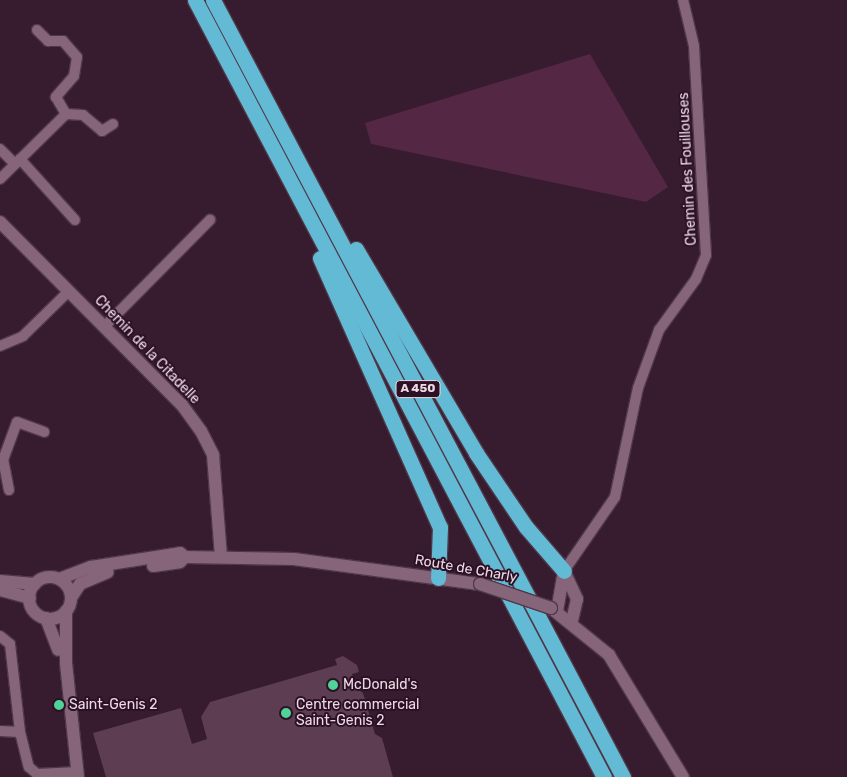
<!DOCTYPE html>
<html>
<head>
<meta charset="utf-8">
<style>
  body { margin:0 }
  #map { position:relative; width:847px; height:777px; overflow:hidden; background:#371b2e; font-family:Rubik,sans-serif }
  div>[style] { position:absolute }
  .green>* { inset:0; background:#542745 }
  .building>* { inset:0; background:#5c3d51 }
  .roads { filter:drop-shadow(1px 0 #4f3848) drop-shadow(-1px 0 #4f3848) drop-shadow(0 1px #4f3848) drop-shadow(0 -1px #4f3848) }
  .minor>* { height:10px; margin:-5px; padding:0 5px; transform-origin:5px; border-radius:5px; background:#86657a }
  .tertiary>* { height:12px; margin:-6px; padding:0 6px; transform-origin:6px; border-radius:6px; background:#86657a }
  .secondary>* { height:12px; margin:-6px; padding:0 6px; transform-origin:6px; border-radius:6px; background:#86657a }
  .secondary>.ring { margin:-6px; padding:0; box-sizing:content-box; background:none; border:12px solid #86657a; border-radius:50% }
  .motorway>* { height:15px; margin:-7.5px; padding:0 7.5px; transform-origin:7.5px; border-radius:7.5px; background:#62bad5 }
  .bridges { filter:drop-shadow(1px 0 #4f3848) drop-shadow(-1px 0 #4f3848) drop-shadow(0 1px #4f3848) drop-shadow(0 -1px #4f3848) }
  .secondary-bridge>* { height:12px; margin:-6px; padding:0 6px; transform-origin:6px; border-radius:6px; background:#86657a }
  .dots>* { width:14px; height:14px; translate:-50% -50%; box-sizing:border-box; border:2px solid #2c1124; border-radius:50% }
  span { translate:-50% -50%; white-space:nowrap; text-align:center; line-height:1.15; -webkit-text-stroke:4px #2c1124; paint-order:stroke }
  .shield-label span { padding:1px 4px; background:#2c1124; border:1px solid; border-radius:4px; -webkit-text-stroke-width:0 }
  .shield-label { font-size:12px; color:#eedae6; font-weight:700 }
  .street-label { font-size:14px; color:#eedae6 }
  .poi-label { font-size:14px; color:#eedae6 }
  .left { translate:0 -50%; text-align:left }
</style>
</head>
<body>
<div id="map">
  <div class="green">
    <div style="clip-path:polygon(590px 54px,668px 187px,646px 202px,371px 144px,365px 123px)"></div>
  </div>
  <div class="building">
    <div style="clip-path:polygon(343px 656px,357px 665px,359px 672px,352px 674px,357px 689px,363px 693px,375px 734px,382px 738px,393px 777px,106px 777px,93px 733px,181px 708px,192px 744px,207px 739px,201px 717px,210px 702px,337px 665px,335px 659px)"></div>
  </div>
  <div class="roads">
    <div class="minor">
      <div style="left:37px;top:30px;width:16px;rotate:45deg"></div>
      <div style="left:48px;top:41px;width:15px"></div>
      <div style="left:63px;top:41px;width:21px;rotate:49deg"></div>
      <div style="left:77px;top:57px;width:19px;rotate:99deg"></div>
      <div style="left:74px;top:76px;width:28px;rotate:131deg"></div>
      <div style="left:56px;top:97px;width:20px;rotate:60deg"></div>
      <div style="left:0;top:149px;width:21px;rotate:45deg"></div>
      <div style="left:20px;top:159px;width:82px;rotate:48deg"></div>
      <div style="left:0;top:179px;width:93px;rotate:-44.6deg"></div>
      <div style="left:66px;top:114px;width:17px;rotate:3deg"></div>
      <div style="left:83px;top:115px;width:25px;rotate:40deg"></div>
      <div style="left:102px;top:131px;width:13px;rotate:-32deg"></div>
      <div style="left:104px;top:327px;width:151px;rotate:-45.3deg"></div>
      <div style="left:0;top:346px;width:25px;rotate:-23deg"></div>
      <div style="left:23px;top:336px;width:64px;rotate:-44.4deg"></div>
      <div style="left:9px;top:490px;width:31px;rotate:-101deg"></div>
      <div style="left:3px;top:460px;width:40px;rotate:-69.8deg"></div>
      <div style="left:17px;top:422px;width:29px;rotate:20deg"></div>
      <div style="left:564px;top:571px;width:90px;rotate:-55.4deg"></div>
      <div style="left:615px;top:497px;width:111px;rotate:-78.1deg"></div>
      <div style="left:638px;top:388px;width:62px;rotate:-70.1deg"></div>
      <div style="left:659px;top:330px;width:63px;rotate:-54deg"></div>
      <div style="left:696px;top:279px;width:26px;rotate:-67deg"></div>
      <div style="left:706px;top:255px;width:209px;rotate:-93.3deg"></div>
      <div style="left:694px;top:46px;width:47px;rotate:-103.4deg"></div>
      <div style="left:0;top:636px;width:13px;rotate:39deg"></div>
      <div style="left:10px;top:644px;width:89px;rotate:83.5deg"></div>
      <div style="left:20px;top:732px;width:36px;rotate:76deg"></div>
      <div style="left:29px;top:767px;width:11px;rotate:41deg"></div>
      <div style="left:37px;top:774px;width:40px;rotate:-2.9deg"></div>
      <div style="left:0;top:731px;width:20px;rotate:3deg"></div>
    </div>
    <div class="tertiary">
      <div style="left:0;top:222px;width:258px;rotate:45.2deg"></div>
      <div style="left:182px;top:405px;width:32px;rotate:54deg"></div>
      <div style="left:201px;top:431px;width:27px;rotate:63deg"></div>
      <div style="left:213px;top:455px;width:101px;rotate:85.5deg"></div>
      <div style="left:66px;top:611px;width:52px;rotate:90deg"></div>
      <div style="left:66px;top:663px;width:115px;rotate:84deg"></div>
      <div style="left:46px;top:618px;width:34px;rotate:69deg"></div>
    </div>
    <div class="secondary">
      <div style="left:153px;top:566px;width:27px;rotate:-8deg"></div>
      <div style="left:180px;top:562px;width:7px;rotate:-45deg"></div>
      <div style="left:564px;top:571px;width:31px;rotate:65deg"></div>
      <div style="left:577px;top:599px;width:23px;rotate:103deg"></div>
      <div class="ring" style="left:29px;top:577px;width:30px;height:30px"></div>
      <div style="left:59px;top:579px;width:34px;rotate:-21deg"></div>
      <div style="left:91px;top:567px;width:90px;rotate:-8.9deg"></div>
      <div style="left:180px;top:553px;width:6px;rotate:39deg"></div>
      <div style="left:185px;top:557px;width:109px;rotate:1.1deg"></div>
      <div style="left:294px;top:559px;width:188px;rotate:7.7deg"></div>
      <div style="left:0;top:581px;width:35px;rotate:5deg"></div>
      <div style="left:0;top:590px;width:31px;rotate:15deg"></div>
      <div style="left:71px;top:598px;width:17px;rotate:-57deg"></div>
      <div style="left:80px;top:584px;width:30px;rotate:-23deg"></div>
      <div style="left:551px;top:608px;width:75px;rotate:39deg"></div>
      <div style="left:609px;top:655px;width:143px;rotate:58.8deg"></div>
      <div style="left:557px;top:611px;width:41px;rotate:-80.1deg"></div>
    </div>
    <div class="motorway">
      <div style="left:195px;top:0;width:878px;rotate:62.24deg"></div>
      <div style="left:213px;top:0;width:879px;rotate:62.18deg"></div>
      <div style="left:356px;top:249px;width:237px;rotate:59.5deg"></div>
      <div style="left:476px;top:453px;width:89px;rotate:56deg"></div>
      <div style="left:526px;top:527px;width:58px;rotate:49.2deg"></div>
      <div style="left:320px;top:258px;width:295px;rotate:66deg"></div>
      <div style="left:440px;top:527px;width:51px;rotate:92.2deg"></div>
    </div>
  </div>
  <div class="bridges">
    <div class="secondary-bridge">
      <div style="left:480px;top:584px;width:75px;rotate:18.7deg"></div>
    </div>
  </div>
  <div class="dots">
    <div style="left:333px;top:685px;background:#4fd399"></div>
    <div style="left:59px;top:705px;background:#4fd399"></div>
    <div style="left:286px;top:713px;background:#4fd399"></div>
  </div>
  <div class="shield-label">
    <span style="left:418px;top:389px">A 450</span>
  </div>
  <div class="street-label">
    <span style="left:688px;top:169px;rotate:-93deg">Chemin des Fouillouses</span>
    <span style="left:147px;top:350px;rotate:46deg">Chemin de la Citadelle</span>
    <span style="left:466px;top:569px;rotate:10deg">Route de Charly</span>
  </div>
  <div class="poi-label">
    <span class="left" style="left:343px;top:685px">McDonald's</span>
    <span class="left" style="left:69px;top:705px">Saint-Genis 2</span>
    <span class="left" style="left:296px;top:713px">Centre commercial<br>Saint-Genis 2</span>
  </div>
</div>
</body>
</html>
